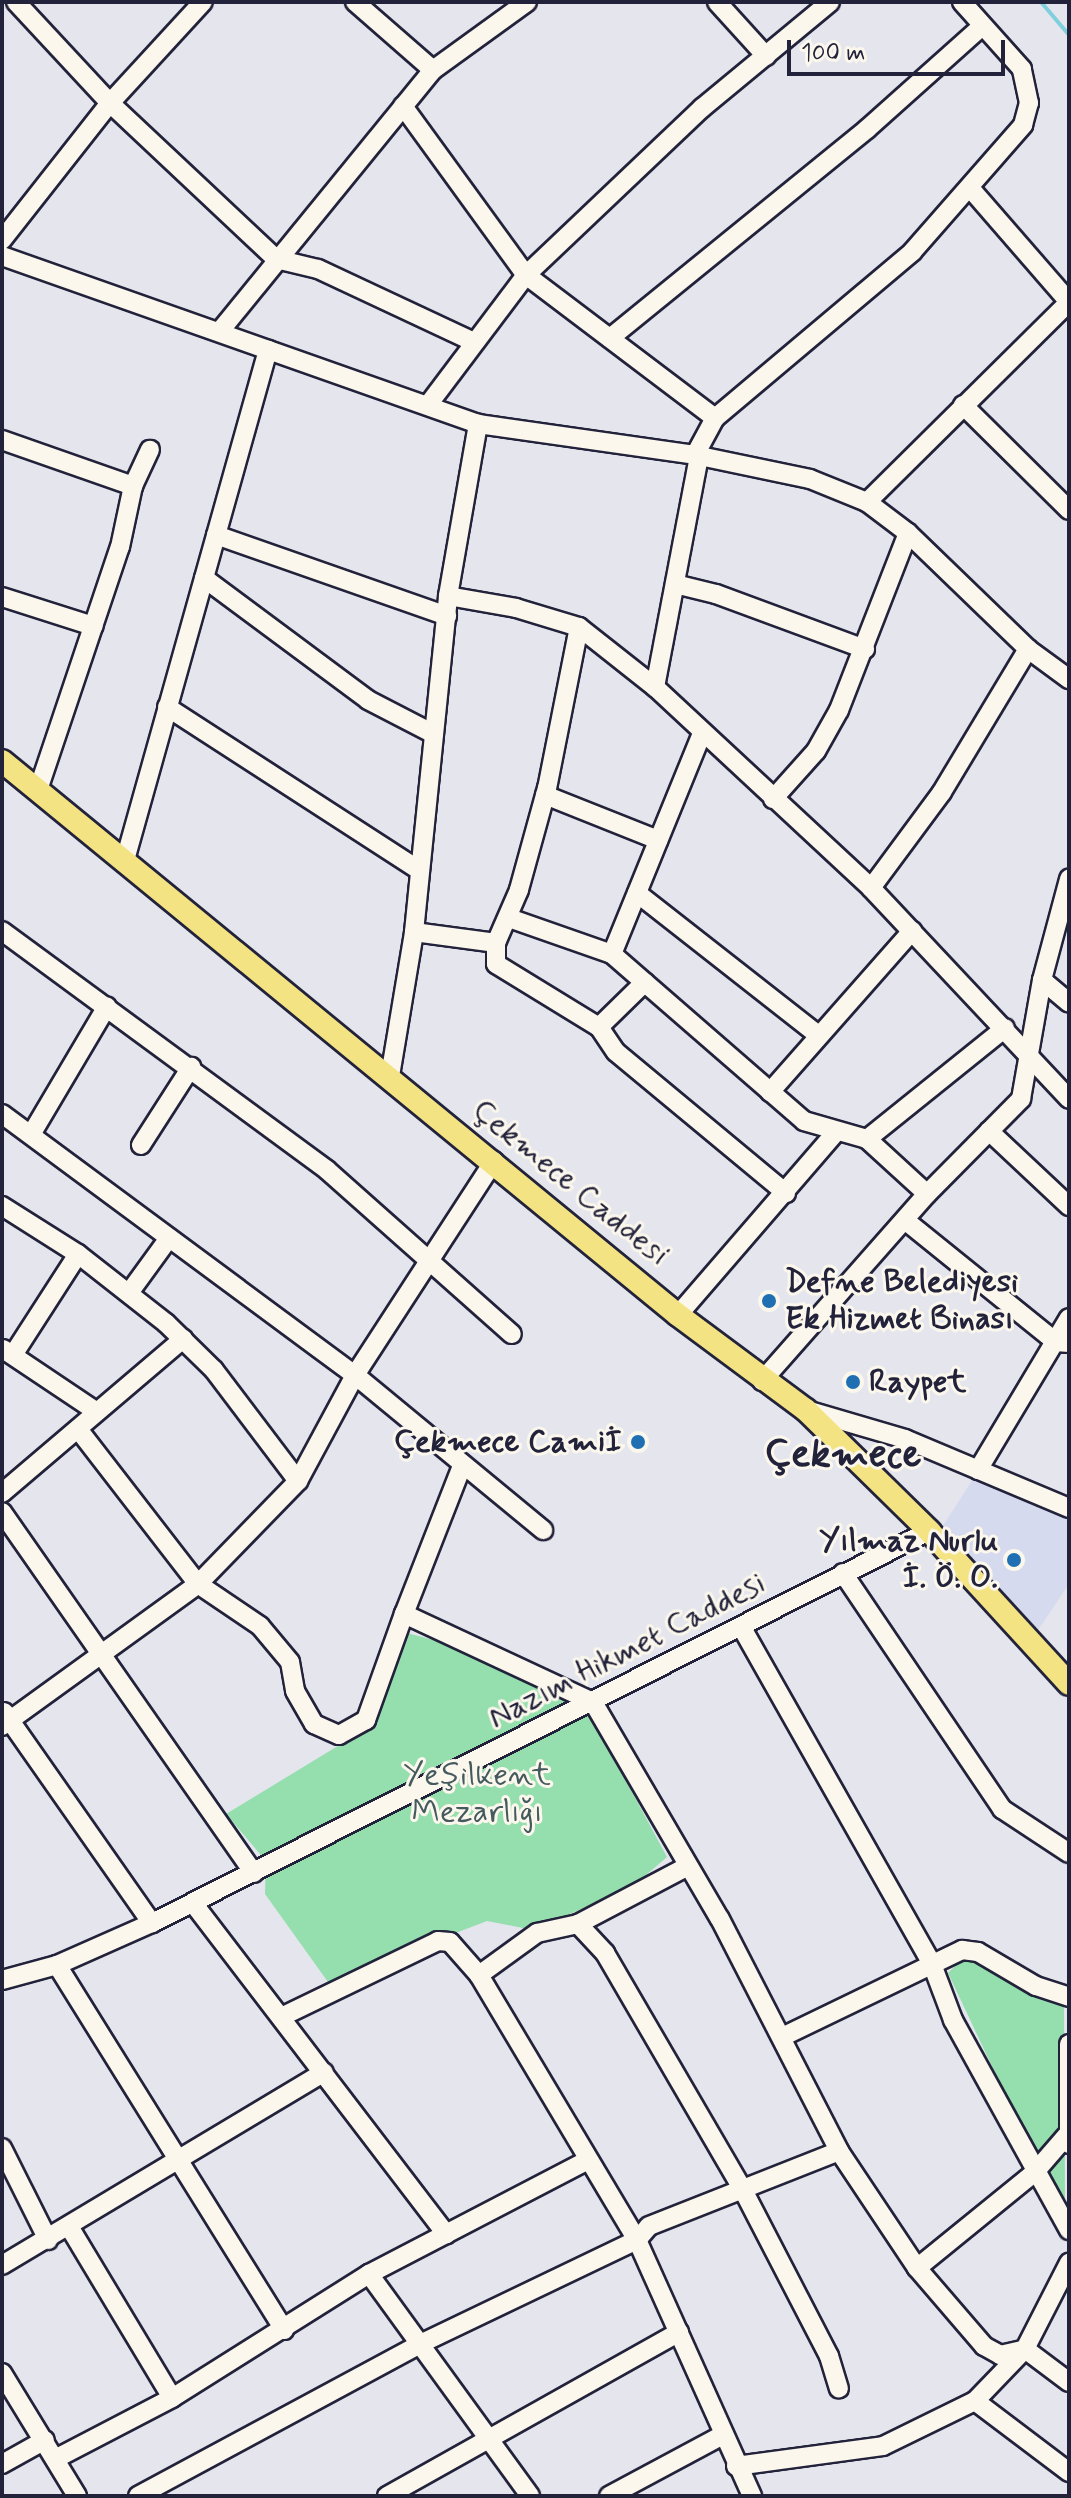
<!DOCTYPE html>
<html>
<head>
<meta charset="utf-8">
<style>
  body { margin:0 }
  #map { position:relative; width:1071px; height:2498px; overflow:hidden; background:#e5e6ed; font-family:Mynerve,sans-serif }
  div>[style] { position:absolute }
  .built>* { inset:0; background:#d6daee }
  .green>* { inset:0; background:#95deae }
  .stream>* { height:4px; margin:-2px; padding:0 2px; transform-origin:2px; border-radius:2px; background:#80cfdc }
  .roads { filter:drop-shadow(2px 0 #22223b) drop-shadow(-2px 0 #22223b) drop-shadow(0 2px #22223b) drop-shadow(0 -2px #22223b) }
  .minor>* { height:18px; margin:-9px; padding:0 9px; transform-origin:9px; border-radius:9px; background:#fbf7ec }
  .major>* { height:22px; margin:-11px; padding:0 11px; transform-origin:11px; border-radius:11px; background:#f4e382 }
  .dots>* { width:22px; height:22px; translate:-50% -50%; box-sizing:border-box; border:4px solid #fbf7ec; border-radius:50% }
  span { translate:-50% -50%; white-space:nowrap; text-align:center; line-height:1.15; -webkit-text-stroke:6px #fbf7ec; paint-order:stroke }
  .street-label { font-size:32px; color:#22223b }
  .poi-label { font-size:32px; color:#22223b; font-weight:700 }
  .left { translate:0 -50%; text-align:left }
  .right { translate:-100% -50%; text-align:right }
  .park-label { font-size:32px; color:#445a5e }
  .district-label { font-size:40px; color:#22223b; font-weight:700 }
  .frame { position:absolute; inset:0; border:4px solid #22223b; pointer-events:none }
  .scale { position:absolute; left:787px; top:40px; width:218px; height:36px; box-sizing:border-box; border:4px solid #22223b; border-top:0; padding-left:10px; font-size:24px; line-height:28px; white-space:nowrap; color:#22223b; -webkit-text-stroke:6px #fbf7ec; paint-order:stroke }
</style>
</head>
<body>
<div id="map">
  <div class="built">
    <div style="clip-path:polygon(973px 1479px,1069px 1511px,1069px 1584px,1032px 1639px,937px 1535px)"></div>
  </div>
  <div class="green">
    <div style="clip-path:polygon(407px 1633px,445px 1643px,552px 1691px,590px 1714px,667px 1857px,632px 1887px,533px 1930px,487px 1921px,328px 1982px,265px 1894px,266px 1861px,226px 1814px,369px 1727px)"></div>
    <div style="clip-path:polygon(964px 1957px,982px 1959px,1064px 2003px,1065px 2198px,1057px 2200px,1039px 2166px,948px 1973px)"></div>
  </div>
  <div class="stream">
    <div style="left:1041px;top:2px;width:43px;rotate:49.7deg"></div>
  </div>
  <div class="roads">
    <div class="minor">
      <div style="left:16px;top:2px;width:138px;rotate:47.1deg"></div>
      <div style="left:110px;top:103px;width:228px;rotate:43.2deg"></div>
      <div style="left:276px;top:259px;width:43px;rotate:13.4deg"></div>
      <div style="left:318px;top:269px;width:170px;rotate:25.1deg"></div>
      <div style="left:355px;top:2px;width:103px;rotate:41.1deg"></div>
      <div style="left:717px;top:2px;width:73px;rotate:47.8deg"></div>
      <div style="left:403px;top:106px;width:209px;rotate:54deg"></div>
      <div style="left:526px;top:275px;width:237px;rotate:37.1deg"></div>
      <div style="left:970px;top:188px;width:151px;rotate:49deg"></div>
      <div style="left:2px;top:240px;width:174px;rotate:-51.8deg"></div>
      <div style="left:110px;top:103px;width:137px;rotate:-47.4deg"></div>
      <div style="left:2px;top:256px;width:505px;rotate:19.44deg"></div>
      <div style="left:478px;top:424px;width:219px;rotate:8.1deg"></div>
      <div style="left:695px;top:455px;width:117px;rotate:11.8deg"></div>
      <div style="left:810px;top:479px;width:61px;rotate:22deg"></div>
      <div style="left:867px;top:502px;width:51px;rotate:37.1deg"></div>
      <div style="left:908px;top:533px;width:167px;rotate:44deg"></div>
      <div style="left:1028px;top:649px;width:51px;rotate:36.2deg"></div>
      <div style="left:220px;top:331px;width:337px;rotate:-50.8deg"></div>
      <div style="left:433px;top:70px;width:116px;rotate:-35.9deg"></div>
      <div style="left:610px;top:338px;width:331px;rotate:-39.1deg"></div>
      <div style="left:867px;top:129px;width:154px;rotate:-41.8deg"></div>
      <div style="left:428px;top:405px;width:163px;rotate:-53deg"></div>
      <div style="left:526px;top:275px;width:243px;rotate:-43.5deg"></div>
      <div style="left:702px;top:108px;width:166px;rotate:-39.6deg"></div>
      <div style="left:963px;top:405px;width:149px;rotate:44.7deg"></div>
      <div style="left:2px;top:440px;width:139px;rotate:19.3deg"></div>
      <div style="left:695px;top:455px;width:42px;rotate:-61.6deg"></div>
      <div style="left:715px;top:418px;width:258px;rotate:-40.1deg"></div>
      <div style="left:912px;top:252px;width:169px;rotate:-48.8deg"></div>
      <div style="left:1023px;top:125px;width:23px;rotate:-75deg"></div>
      <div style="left:1029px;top:103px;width:35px;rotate:-102deg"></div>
      <div style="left:1022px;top:69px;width:90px;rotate:-131.8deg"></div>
      <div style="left:867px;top:502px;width:284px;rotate:-44.7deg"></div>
      <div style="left:216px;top:535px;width:245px;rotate:19.3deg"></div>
      <div style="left:204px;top:578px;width:204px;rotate:36.6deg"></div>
      <div style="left:368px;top:700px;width:74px;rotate:27.3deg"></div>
      <div style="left:675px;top:584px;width:42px;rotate:13.7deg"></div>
      <div style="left:716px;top:594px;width:159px;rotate:20.3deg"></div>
      <div style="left:448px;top:596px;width:69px;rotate:10deg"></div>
      <div style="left:516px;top:608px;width:66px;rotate:16.8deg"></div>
      <div style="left:579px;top:627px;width:97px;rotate:38.3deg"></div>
      <div style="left:655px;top:687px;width:295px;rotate:42.9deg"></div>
      <div style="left:871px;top:888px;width:289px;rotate:46.8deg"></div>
      <div style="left:2px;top:597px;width:96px;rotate:17.7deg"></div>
      <div style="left:579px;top:627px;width:164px;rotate:101.2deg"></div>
      <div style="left:547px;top:788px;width:106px;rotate:105.4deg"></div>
      <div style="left:519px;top:890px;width:58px;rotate:113.5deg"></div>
      <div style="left:496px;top:943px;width:21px;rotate:90deg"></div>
      <div style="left:496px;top:964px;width:121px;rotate:31.5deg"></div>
      <div style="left:599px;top:1027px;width:30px;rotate:56deg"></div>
      <div style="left:616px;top:1052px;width:221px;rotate:39.7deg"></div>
      <div style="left:655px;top:687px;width:235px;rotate:-79.2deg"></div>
      <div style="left:167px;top:707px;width:300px;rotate:32.9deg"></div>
      <div style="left:38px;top:790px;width:256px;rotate:-71.4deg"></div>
      <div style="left:120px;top:547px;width:62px;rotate:-78deg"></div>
      <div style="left:133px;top:486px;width:40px;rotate:-65deg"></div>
      <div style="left:545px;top:795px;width:122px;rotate:21.7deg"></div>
      <div style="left:773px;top:799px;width:64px;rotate:-48.1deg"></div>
      <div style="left:816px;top:751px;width:47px;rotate:-60.7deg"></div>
      <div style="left:839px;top:710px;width:190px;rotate:-68.7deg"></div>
      <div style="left:125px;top:860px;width:530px;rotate:-74.34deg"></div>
      <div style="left:871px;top:888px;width:119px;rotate:-53.5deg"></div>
      <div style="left:942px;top:792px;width:167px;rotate:-59deg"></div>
      <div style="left:637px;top:893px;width:230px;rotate:38.1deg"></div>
      <div style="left:509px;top:918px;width:109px;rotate:19.3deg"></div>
      <div style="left:612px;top:954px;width:254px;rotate:41deg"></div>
      <div style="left:804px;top:1121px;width:66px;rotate:15.9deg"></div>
      <div style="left:867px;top:1139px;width:81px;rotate:42.5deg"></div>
      <div style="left:2px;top:931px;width:403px;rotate:36.3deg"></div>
      <div style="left:327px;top:1170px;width:247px;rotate:41.6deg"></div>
      <div style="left:414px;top:932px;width:83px;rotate:7.6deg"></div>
      <div style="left:612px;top:954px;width:239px;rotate:-67.8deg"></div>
      <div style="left:1042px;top:980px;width:35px;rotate:40deg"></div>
      <div style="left:599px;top:1027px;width:64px;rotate:-44.4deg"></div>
      <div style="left:390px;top:1076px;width:146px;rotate:-80.5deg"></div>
      <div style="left:414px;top:932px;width:338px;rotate:-84.2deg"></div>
      <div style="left:448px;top:596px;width:175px;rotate:-80.1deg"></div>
      <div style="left:770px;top:1092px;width:215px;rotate:-48.6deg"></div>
      <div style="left:2px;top:1114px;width:439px;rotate:36.5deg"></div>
      <div style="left:355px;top:1375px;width:244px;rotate:39.5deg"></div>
      <div style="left:989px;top:1131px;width:110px;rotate:43.2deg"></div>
      <div style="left:32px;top:1133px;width:147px;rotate:-59.4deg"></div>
      <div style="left:867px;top:1139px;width:177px;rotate:-38.8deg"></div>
      <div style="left:141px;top:1145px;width:93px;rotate:-57.3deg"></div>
      <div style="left:2px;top:1206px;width:90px;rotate:32.3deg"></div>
      <div style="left:78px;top:1254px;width:112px;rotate:38.1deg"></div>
      <div style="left:166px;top:1323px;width:67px;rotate:44.4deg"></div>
      <div style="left:214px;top:1370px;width:139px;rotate:52.9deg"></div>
      <div style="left:906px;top:1221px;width:193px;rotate:38.9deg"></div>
      <div style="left:1056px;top:1342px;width:13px;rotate:4deg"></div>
      <div style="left:129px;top:1293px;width:68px;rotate:-54deg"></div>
      <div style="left:678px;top:1315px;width:243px;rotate:-49.2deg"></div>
      <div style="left:3px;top:1349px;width:113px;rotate:33.8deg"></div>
      <div style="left:13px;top:1355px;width:120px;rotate:-57.2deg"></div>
      <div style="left:762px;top:1381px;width:249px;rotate:-48.6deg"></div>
      <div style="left:927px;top:1194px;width:134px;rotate:-45.3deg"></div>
      <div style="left:1021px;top:1099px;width:121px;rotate:-80deg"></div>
      <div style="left:1042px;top:980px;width:105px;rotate:-75deg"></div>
      <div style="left:806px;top:1410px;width:103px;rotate:16.3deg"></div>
      <div style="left:905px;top:1439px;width:178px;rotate:22.8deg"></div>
      <div style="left:78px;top:1429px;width:196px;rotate:52.3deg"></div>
      <div style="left:198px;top:1584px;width:75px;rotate:34.1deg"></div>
      <div style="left:260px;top:1626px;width:47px;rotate:50.2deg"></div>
      <div style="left:290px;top:1662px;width:29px;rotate:80deg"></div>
      <div style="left:295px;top:1691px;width:38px;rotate:60deg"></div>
      <div style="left:314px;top:1724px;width:27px;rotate:24deg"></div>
      <div style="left:339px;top:1735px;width:31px;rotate:-29deg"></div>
      <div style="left:366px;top:1720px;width:113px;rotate:-70.3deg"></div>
      <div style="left:462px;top:1466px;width:159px;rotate:111.4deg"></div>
      <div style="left:404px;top:1614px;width:208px;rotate:25deg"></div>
      <div style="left:593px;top:1702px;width:251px;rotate:59.7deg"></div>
      <div style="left:720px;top:1919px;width:261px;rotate:62.8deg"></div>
      <div style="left:839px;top:2151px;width:141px;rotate:56.3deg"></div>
      <div style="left:917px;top:2268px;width:152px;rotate:-39.1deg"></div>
      <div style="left:1035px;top:2172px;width:49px;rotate:-49.1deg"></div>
      <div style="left:978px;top:1470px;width:177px;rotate:-59.1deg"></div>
      <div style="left:2px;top:1493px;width:238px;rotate:-40.4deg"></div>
      <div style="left:2px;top:1512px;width:440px;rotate:55.1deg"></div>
      <div style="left:843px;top:1573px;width:285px;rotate:56deg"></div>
      <div style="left:1002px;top:1809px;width:80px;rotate:33.3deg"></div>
      <div style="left:742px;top:1628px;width:386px;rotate:60.5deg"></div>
      <div style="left:932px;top:1964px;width:60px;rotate:69.4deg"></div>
      <div style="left:953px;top:2020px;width:240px;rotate:61.1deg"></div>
      <div style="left:4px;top:1712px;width:258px;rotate:55deg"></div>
      <div style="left:2px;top:1726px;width:242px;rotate:-35.9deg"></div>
      <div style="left:198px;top:1584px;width:144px;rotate:-45.8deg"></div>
      <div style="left:298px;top:1481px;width:120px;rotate:-61.7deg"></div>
      <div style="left:355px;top:1375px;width:255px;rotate:-57deg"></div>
      <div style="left:193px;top:1903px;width:417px;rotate:52.6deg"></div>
      <div style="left:578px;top:1924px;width:124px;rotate:-27.8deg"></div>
      <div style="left:57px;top:1965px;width:430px;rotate:58.1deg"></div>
      <div style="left:479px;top:1975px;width:72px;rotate:-35.9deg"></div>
      <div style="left:537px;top:1933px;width:42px;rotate:-12.4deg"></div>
      <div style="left:578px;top:1924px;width:40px;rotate:47deg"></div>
      <div style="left:605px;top:1953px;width:274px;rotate:59.8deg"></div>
      <div style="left:743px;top:2190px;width:187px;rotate:62.6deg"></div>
      <div style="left:829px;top:2356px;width:34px;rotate:73deg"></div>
      <div style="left:2px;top:1980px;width:57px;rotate:-15.3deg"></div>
      <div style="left:57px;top:1965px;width:104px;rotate:-23.9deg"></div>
      <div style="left:152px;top:1923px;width:870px;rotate:-26.77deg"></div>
      <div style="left:281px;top:2017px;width:174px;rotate:-25.8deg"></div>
      <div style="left:438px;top:1941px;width:12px;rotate:5deg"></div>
      <div style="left:450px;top:1942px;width:44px;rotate:48.7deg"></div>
      <div style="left:479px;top:1975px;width:309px;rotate:59.2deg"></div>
      <div style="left:637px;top:2240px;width:281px;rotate:65.8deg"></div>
      <div style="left:784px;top:2036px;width:198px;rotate:-25.8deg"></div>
      <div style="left:962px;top:1950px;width:16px;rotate:7deg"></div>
      <div style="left:978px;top:1952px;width:67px;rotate:30.4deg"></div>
      <div style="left:1036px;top:1986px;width:35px;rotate:18deg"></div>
      <div style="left:1069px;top:2044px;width:100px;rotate:90deg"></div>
      <div style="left:2px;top:2148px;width:103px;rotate:63.4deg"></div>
      <div style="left:70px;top:2228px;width:198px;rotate:59deg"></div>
      <div style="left:2px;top:2265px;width:375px;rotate:-30.9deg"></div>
      <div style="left:917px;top:2268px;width:103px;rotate:49.3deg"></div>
      <div style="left:984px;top:2346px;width:18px;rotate:29deg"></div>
      <div style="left:1000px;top:2355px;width:26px;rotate:-13deg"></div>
      <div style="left:1025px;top:2349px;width:55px;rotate:36.9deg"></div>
      <div style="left:369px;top:2274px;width:274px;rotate:54deg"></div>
      <div style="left:2px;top:2373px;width:144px;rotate:58.6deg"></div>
      <div style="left:975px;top:2401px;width:118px;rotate:37.1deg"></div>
      <div style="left:55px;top:2459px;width:132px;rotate:-27.5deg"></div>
      <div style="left:172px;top:2398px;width:233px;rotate:-32.2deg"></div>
      <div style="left:369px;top:2274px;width:247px;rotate:-27.5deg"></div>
      <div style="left:2px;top:2464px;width:49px;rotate:-29.2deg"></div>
      <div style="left:736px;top:2466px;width:148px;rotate:-7.7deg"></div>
      <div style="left:883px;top:2446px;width:102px;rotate:-26.1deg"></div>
      <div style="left:975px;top:2401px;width:72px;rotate:-46.1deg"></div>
      <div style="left:1025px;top:2349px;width:97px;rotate:-62.9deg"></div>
      <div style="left:138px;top:2496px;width:323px;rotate:-28.3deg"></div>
      <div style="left:422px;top:2343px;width:238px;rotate:-25.6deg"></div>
      <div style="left:637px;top:2240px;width:18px;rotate:-49deg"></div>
      <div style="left:649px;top:2226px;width:204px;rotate:-21.5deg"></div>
      <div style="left:387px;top:2496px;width:335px;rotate:-29.3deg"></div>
      <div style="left:609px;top:2496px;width:127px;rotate:-28.2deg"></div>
    </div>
    <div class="major">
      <div style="left:2px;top:761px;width:874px;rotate:39.34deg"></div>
      <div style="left:678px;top:1315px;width:159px;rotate:36.6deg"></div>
      <div style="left:806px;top:1410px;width:173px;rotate:44.5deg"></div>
      <div style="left:929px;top:1531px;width:207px;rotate:47.5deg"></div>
    </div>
  </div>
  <div class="dots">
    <div style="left:769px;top:1301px;background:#1f6fb2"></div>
    <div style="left:853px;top:1382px;background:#1f6fb2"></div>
    <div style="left:638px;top:1442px;background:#1f6fb2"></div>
    <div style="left:1014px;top:1560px;background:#1f6fb2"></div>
  </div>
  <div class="street-label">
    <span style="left:570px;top:1183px;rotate:39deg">Çekmece Caddesi</span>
    <span style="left:627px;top:1651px;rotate:-27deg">Nazım Hikmet Caddesi</span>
  </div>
  <div class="poi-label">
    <span class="left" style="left:785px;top:1301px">Defne Belediyesi<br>Ek Hizmet Binası</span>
    <span class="left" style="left:869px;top:1382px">Raypet</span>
    <span class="right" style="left:622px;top:1442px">Çekmece Camiİ</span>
    <span class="right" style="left:998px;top:1560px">Yılmaz Nurlu<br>İ. Ö. O.</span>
  </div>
  <div class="park-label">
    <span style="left:477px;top:1794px">Yeşilkent<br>Mezarlığı</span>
  </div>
  <div class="district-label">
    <span style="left:843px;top:1455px">Çekmece</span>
  </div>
  <div class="frame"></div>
  <div class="scale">100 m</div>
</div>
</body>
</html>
